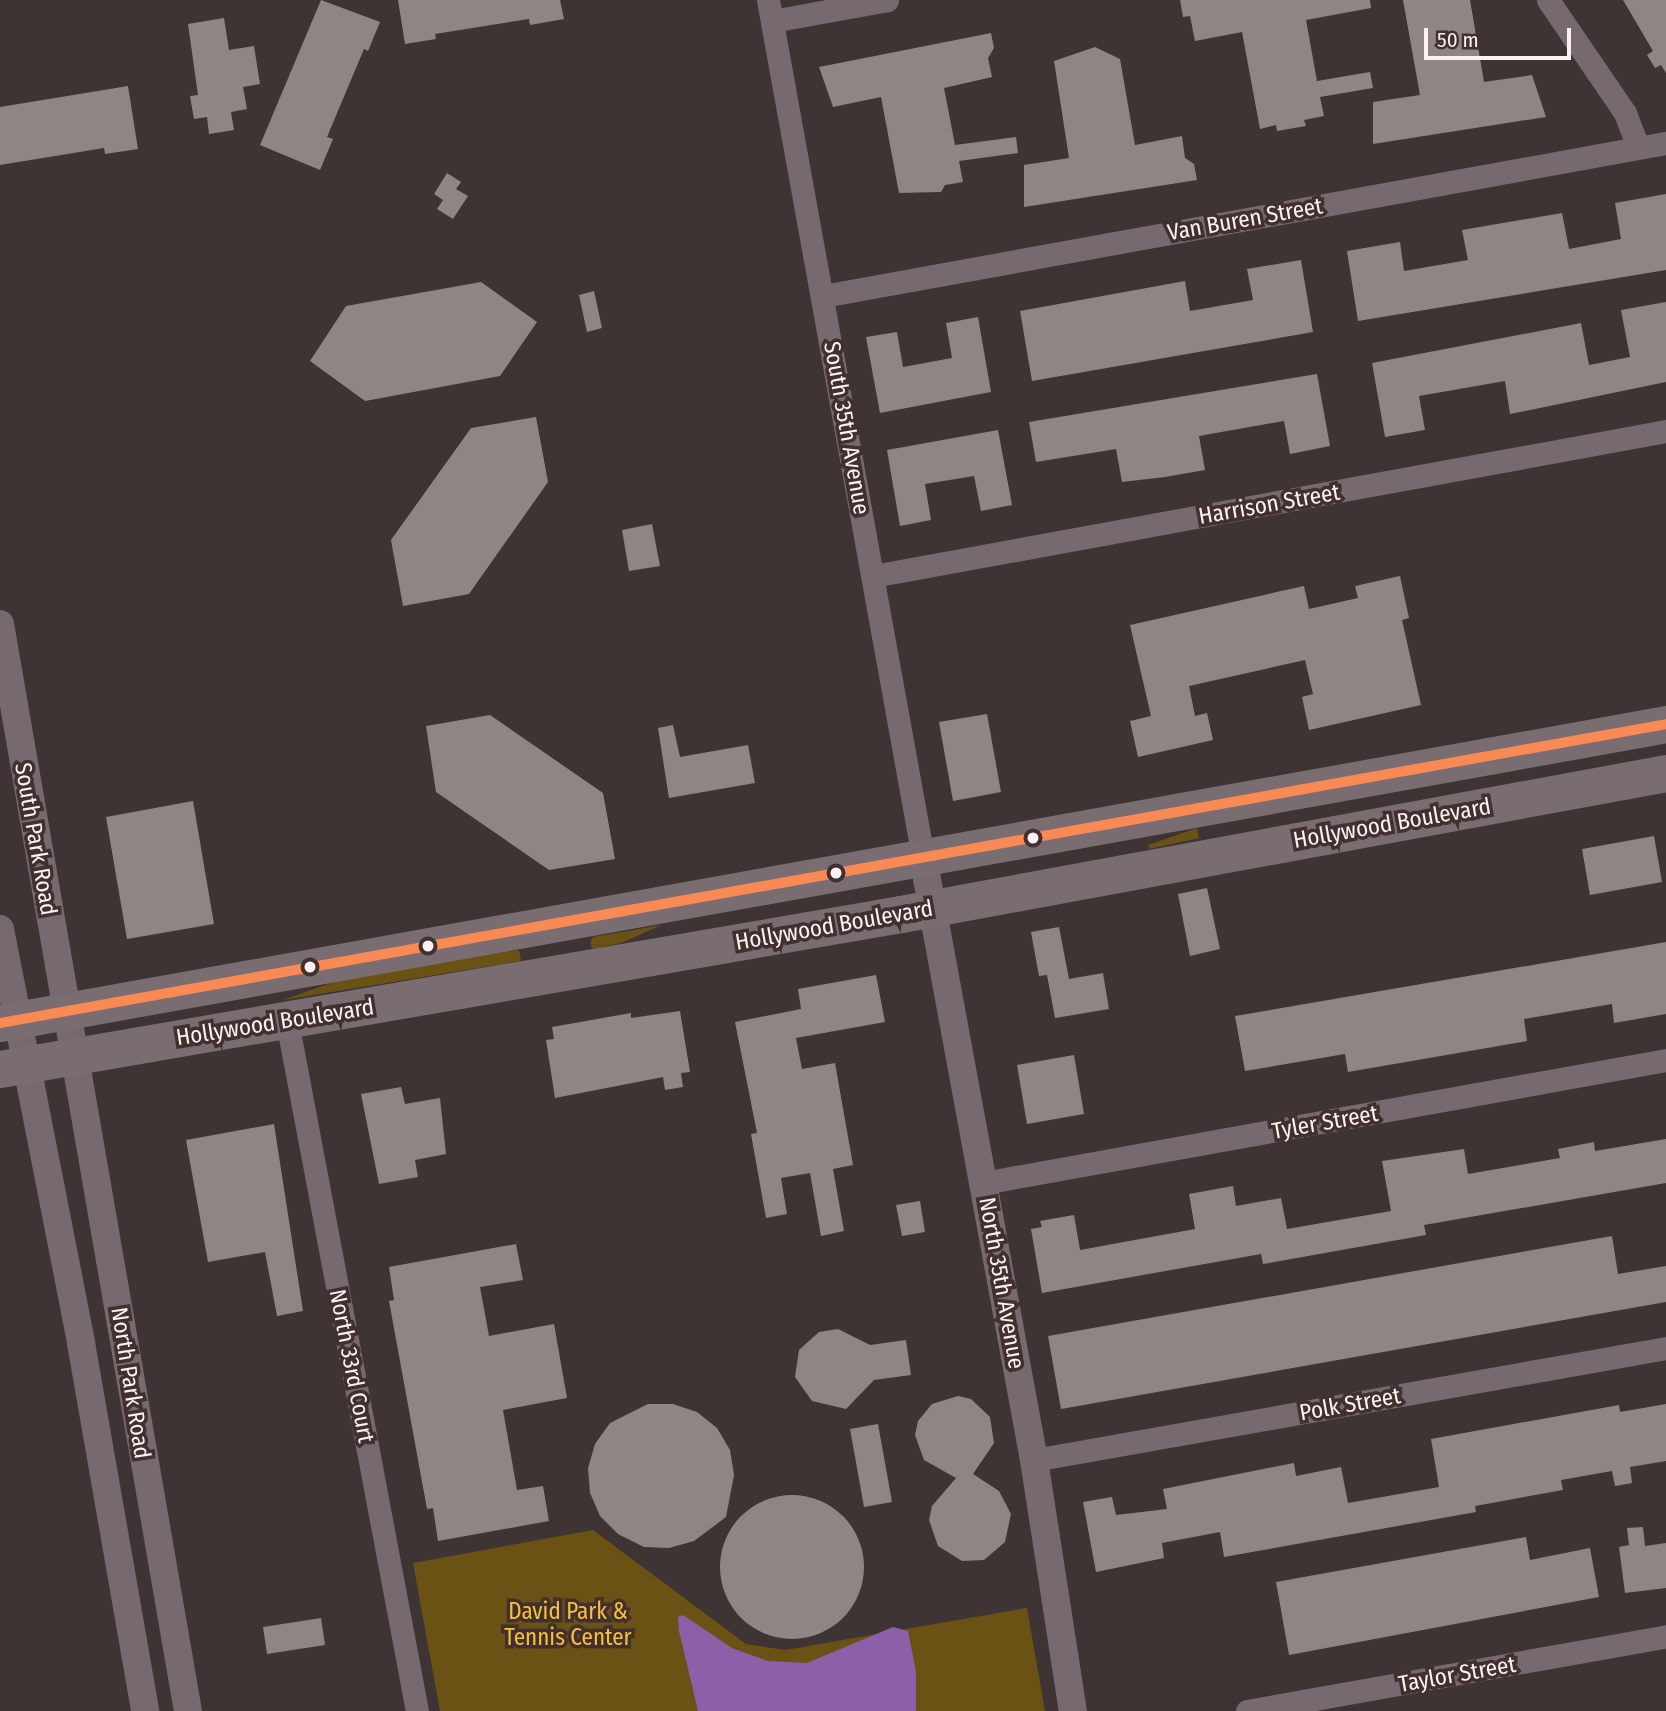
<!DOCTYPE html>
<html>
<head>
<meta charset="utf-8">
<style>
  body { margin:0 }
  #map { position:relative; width:1666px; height:1711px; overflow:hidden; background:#3e3434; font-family:"Fira Sans Condensed",sans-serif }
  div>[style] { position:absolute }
  .green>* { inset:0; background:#6a5114 }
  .water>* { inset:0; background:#8c60a8 }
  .building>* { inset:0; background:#8f8684 }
  .round { border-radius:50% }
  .minor>* { height:23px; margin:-11.5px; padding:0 11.5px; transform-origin:11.5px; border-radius:11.5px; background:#766a70 }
  .tertiary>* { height:28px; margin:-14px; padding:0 14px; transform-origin:14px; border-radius:14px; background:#766a70 }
  .trunk>* { height:37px; margin:-18.5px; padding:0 18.5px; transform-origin:18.5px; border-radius:18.5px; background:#7a6d72 }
  .bus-1>* { height:10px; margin:-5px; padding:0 5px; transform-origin:5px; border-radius:5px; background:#f98a56 }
  .dots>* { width:19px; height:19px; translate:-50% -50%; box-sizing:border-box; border:4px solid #423030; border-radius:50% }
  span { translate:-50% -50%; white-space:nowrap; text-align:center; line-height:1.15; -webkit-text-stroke:7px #423030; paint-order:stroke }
  .street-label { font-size:23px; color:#fcf1f1 }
  .park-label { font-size:23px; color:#f9c033 }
  .scale { position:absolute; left:1424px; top:28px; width:147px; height:32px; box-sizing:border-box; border:4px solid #fcf1f1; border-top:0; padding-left:9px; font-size:21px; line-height:24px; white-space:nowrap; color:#fcf1f1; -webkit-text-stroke:5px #423030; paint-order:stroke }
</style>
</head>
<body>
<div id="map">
  <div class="green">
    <div style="clip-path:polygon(1197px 828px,1199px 838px,1149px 849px,1148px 845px)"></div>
    <div style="clip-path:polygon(662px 925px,621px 943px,593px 949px,590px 943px,593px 937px)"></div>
    <div style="clip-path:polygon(519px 950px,521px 961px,283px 1000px,371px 969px)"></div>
    <div style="clip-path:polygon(593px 1530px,746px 1644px,785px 1650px,1027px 1608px,1045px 1711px,440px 1711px,413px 1563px)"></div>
  </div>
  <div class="water">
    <div style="clip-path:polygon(683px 1615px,732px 1648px,768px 1661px,807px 1663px,893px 1627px,908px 1631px,916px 1672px,916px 1711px,698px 1711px,679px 1631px,678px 1617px)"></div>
  </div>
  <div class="building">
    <div style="clip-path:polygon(321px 0,380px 22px,368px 51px,364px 49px,327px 137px,333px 139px,320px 170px,260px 145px)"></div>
    <div style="clip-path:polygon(398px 0,560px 0,564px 19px,530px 25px,529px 19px,435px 34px,436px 39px,405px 44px)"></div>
    <div style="clip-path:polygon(1180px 0,1370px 0,1371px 8px,1306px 20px,1317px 81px,1370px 72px,1373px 88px,1320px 97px,1324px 116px,1304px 120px,1306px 126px,1277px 131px,1276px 125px,1260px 129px,1242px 32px,1195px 41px,1190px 16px,1183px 17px)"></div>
    <div style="clip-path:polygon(1403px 0,1470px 0,1484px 82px,1532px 75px,1546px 117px,1373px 144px,1373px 102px,1420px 95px)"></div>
    <div style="clip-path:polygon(1623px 0,1666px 0,1666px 73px,1661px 65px,1655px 68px,1647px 55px,1653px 51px)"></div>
    <div style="clip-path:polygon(224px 18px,229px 50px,254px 46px,260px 84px,243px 87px,247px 109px,231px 112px,234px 130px,209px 134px,207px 117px,194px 119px,190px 96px,198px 95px,188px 24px)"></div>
    <div style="clip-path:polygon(991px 33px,994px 48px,988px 58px,992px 77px,944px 88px,955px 145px,1016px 137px,1018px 153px,959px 161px,963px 182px,945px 185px,941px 192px,899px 193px,881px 97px,833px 107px,819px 67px)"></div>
    <div style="clip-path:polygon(1095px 47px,1120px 59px,1135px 145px,1182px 136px,1185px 158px,1194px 164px,1197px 180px,1024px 207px,1024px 165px,1069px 158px,1054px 61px)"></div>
    <div style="clip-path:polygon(128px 86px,138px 149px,105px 154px,104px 148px,0 165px,0 107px)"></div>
    <div style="clip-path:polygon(447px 173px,461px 182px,456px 189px,468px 196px,453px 219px,437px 209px,443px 200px,434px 194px)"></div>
    <div style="clip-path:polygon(1666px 194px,1666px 270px,1358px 321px,1347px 251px,1400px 242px,1404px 271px,1468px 260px,1462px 230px,1562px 213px,1569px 249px,1621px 239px,1615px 203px)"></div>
    <div style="clip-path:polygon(1301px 260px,1313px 332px,1032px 381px,1020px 311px,1185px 281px,1190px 311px,1253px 300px,1247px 269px)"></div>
    <div style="clip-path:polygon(481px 282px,537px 322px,500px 376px,365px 401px,310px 361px,346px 306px)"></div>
    <div style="clip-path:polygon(594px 291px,602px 328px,587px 332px,579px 295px)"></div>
    <div style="clip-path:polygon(1666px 302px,1666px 382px,1510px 414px,1505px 381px,1419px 396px,1425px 430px,1385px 437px,1372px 363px,1581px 323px,1589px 365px,1630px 357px,1621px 310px)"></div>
    <div style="clip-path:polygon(978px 317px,991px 392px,880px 413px,866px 337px,897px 332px,903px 367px,952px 358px,946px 323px)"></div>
    <div style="clip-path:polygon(1317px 374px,1330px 446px,1290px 454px,1284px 421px,1199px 436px,1205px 470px,1165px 477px,1122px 482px,1116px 449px,1036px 462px,1029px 422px)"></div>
    <div style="clip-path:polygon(536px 417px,548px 482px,469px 594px,403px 606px,391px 540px,471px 428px)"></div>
    <div style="clip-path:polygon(998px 430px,1012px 505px,981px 511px,974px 476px,925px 484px,931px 520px,900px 526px,887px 450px)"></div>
    <div style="clip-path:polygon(652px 524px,660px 566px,629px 571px,622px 530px)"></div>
    <div style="clip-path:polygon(1400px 576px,1409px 618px,1402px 620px,1421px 705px,1309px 730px,1302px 697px,1313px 694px,1305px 660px,1189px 686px,1195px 716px,1207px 713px,1213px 740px,1138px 757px,1130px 721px,1151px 716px,1130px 625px,1304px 586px,1309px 609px,1358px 598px,1355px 586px)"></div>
    <div style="clip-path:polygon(987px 714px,1001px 792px,953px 801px,939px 722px)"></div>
    <div style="clip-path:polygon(490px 715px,603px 793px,615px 859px,549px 870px,436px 792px,426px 726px)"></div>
    <div style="clip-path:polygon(673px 725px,680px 757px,748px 745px,755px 783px,669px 798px,658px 728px)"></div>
    <div style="clip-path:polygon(193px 801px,214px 924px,127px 939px,106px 817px)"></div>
    <div style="clip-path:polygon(1654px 836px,1662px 882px,1590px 895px,1582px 849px)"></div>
    <div style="clip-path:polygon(1207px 888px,1220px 949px,1190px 956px,1178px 894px)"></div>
    <div style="clip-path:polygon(1059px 927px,1069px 979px,1103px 973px,1109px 1009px,1055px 1018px,1047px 975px,1039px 976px,1031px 932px)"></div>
    <div style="clip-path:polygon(1666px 942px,1666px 1014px,1614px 1023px,1612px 1004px,1524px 1019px,1527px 1041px,1348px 1072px,1345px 1054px,1245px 1071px,1235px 1016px)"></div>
    <div style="clip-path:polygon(876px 975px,885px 1022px,796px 1038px,802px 1069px,835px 1063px,853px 1165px,833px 1169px,844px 1231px,821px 1236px,810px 1173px,781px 1178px,787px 1214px,766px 1218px,751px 1134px,757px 1133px,735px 1022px,801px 1009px,798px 989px)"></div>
    <div style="clip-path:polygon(680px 1011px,690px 1072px,681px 1073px,683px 1087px,665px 1090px,663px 1077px,555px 1098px,546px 1040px,554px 1039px,552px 1027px,631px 1013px,631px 1018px)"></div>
    <div style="clip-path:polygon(1074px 1055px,1084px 1114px,1027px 1124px,1017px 1065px)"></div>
    <div style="clip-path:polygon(401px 1087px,405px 1104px,440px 1098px,446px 1154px,415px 1160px,418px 1177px,379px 1184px,361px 1094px)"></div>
    <div style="clip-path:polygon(274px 1124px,303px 1311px,277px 1316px,265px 1252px,208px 1262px,186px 1140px)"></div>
    <div style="clip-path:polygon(1666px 1139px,1666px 1183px,1424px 1225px,1426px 1235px,1263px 1264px,1261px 1254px,1042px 1293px,1031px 1229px,1042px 1227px,1040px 1221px,1074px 1215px,1080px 1250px,1195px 1229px,1189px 1194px,1233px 1186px,1236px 1206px,1281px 1198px,1287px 1229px,1391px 1211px,1382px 1161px,1464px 1149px,1468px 1174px,1560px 1158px,1558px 1149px,1594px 1142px,1595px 1151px)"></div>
    <div style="clip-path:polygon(920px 1201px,925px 1232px,902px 1236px,896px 1205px)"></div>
    <div style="clip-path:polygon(1612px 1236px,1618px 1274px,1666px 1266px,1666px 1302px,1061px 1409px,1048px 1336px)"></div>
    <div style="clip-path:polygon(516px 1244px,523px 1280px,480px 1287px,489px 1336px,554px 1324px,567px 1398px,503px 1410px,517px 1490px,543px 1486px,549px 1521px,438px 1541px,433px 1508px,427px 1509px,389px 1301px,394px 1300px,389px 1267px)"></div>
    <div style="clip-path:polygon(838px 1329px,870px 1345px,906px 1340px,911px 1375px,874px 1380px,846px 1409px,812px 1401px,795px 1377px,799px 1350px,819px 1332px)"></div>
    <div style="clip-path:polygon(958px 1396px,971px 1399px,990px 1417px,994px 1443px,973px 1474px,999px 1491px,1011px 1514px,1005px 1542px,984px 1560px,962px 1561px,938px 1546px,929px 1520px,932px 1506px,956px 1478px,924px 1460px,915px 1435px,918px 1421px,932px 1404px)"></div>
    <div style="clip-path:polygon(648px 1404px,673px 1404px,697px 1412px,717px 1428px,730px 1450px,734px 1475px,726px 1517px,694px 1541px,669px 1548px,644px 1547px,618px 1534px,600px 1516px,590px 1493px,588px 1468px,595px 1444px,610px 1423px)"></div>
    <div style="clip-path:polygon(1666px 1404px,1666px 1461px,1630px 1467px,1632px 1483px,1615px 1486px,1612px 1471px,1561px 1480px,1563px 1490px,1475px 1506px,1476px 1512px,1224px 1557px,1220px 1532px,1162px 1543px,1164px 1558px,1096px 1572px,1083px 1502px,1112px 1497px,1116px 1515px,1167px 1509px,1163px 1489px,1294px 1463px,1296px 1476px,1341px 1467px,1348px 1503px,1439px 1487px,1431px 1439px,1619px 1405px,1620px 1412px)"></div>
    <div style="clip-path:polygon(878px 1424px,892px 1502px,864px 1507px,850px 1429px)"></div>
    <div class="round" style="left:720px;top:1495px;width:144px;height:144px"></div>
    <div style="clip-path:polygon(1643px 1527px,1645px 1546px,1666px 1543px,1666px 1588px,1625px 1593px,1619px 1547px,1629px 1545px,1627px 1528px)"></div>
    <div style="clip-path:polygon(1526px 1537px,1530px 1560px,1590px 1548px,1599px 1597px,1289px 1655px,1276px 1582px)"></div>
    <div style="clip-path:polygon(321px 1618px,325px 1645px,267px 1654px,263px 1627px)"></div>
  </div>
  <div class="minor">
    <div style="left:768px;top:0;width:871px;rotate:79.75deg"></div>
    <div style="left:1548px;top:0;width:137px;rotate:55.7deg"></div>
    <div style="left:1625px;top:113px;width:36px;rotate:69deg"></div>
    <div style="left:772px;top:21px;width:117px;rotate:-10.3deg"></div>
    <div style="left:823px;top:296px;width:857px;rotate:-10.29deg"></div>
    <div style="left:873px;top:576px;width:806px;rotate:-10.36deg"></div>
    <div style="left:287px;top:1021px;width:702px;rotate:79.33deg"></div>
    <div style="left:983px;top:1183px;width:694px;rotate:-10.21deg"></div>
    <div style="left:1034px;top:1460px;width:642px;rotate:-10.05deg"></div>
    <div style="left:1247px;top:1711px;width:426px;rotate:-10.1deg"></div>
  </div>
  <div class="tertiary">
    <div style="left:0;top:624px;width:1103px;rotate:80.19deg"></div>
    <div style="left:923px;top:857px;width:613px;rotate:79.57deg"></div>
    <div style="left:1034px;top:1460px;width:254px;rotate:81.2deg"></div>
    <div style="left:0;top:929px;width:422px;rotate:78.9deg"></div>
    <div style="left:81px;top:1343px;width:374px;rotate:80.1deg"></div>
  </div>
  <div class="trunk">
    <div style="left:0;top:1023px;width:1693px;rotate:-10.17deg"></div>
    <div style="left:0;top:1069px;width:914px;rotate:-9.76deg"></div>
    <div style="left:901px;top:914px;width:778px;rotate:-10.44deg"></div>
  </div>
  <div class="bus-1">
    <div style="left:0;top:1023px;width:1693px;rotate:-10.17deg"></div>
  </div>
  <div class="dots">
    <div style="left:1033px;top:838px;background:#fcf1f1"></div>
    <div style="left:836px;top:873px;background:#fcf1f1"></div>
    <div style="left:428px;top:946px;background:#fcf1f1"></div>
    <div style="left:310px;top:967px;background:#fcf1f1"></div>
  </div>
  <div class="street-label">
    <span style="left:1245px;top:219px;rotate:-10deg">Van Buren Street</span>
    <span style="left:847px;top:428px;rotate:80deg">South 35th Avenue</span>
    <span style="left:1269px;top:504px;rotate:-10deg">Harrison Street</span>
    <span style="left:1392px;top:823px;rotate:-10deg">Hollywood Boulevard</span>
    <span style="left:36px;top:839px;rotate:80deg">South Park Road</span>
    <span style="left:834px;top:925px;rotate:-10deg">Hollywood Boulevard</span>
    <span style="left:275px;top:1022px;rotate:-9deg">Hollywood Boulevard</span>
    <span style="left:1325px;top:1122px;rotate:-10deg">Tyler Street</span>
    <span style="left:1002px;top:1283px;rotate:80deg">North 35th Avenue</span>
    <span style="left:352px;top:1366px;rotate:79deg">North 33rd Court</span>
    <span style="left:131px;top:1383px;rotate:81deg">North Park Road</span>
    <span style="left:1350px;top:1404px;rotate:-10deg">Polk Street</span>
    <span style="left:1457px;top:1674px;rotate:-10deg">Taylor Street</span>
  </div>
  <div class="park-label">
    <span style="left:568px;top:1624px">David Park &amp;<br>Tennis Center</span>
  </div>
  <div class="scale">50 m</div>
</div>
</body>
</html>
